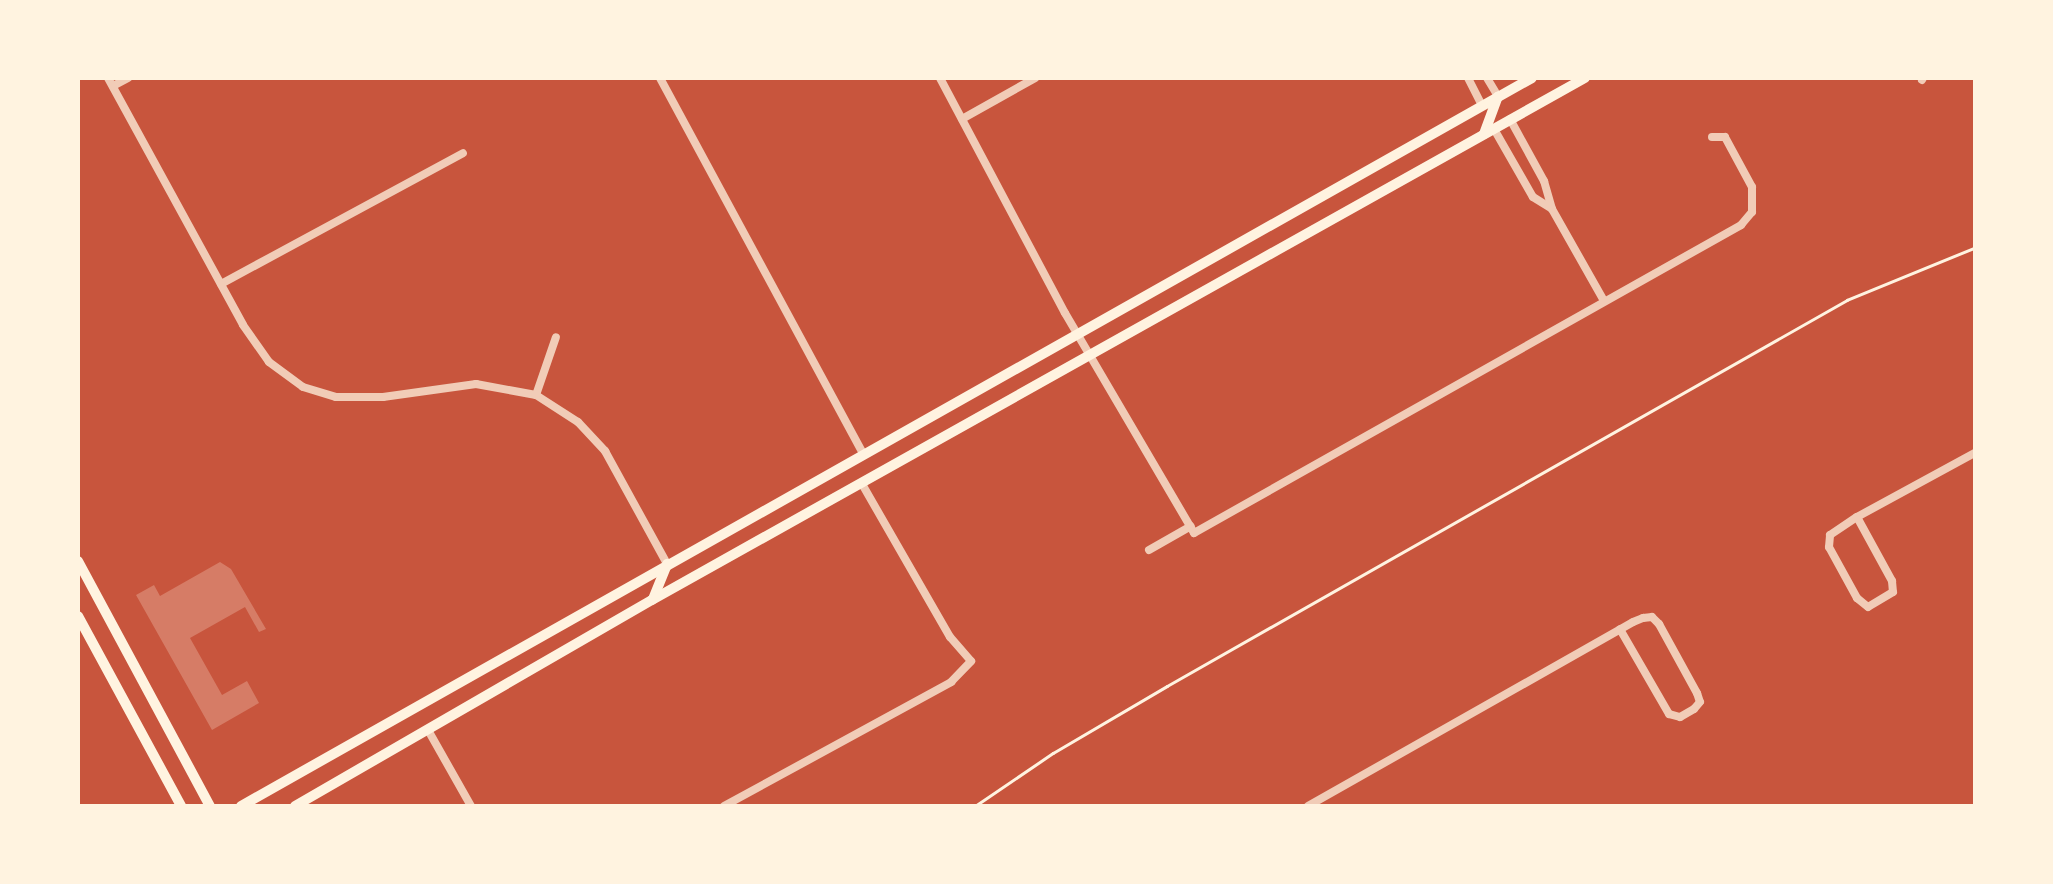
<!DOCTYPE html>
<html>
<head>
<meta charset="utf-8">
<style>
  body { margin:0 }
  #map { position:relative; width:2053px; height:884px; overflow:hidden; background:#c8553d; font-family:Inter,sans-serif }
  div>[style] { position:absolute }
  .building>* { inset:0; background:#d67c66 }
  .path>* { height:2.5px; margin:-1.25px; padding:0 1.25px; transform-origin:1.25px; border-radius:1.25px; background:#fff3e0 }
  .minor>* { height:8px; margin:-4px; padding:0 4px; transform-origin:4px; border-radius:4px; background:#f1ccb7 }
  .secondary>* { height:10px; margin:-5px; padding:0 5px; transform-origin:5px; border-radius:5px; background:#fff3e0 }
  span { translate:-50% -50%; white-space:nowrap; text-align:center; line-height:1.15; -webkit-text-stroke:10px #fff3e0; paint-order:stroke }
  .frame { position:absolute; inset:0; border:80px solid #fff3e0; pointer-events:none }
</style>
</head>
<body>
<div id="map">
  <div class="building">
    <div style="clip-path:polygon(220px 562px,231px 569px,266px 629px,259px 632px,245px 607px,190px 638px,222px 695px,247px 681px,259px 703px,212px 730px,136px 595px,154px 585px,160px 596px)"></div>
  </div>
  <div class="path">
    <div style="left:975px;top:806px;width:94px;rotate:-34.2deg"></div>
    <div style="left:1053px;top:753px;width:132px;rotate:-30.4deg"></div>
    <div style="left:1167px;top:686px;width:782px;rotate:-29.58deg"></div>
    <div style="left:1847px;top:300px;width:139px;rotate:-22.3deg"></div>
  </div>
  <div class="minor">
    <div style="left:108px;top:78px;width:281px;rotate:61.3deg"></div>
    <div style="left:243px;top:325px;width:45px;rotate:54.9deg"></div>
    <div style="left:269px;top:362px;width:42px;rotate:36.3deg"></div>
    <div style="left:303px;top:387px;width:34px;rotate:17deg"></div>
    <div style="left:336px;top:397px;width:47px"></div>
    <div style="left:383px;top:397px;width:94px;rotate:-8deg"></div>
    <div style="left:476px;top:384px;width:61px;rotate:10.4deg"></div>
    <div style="left:536px;top:395px;width:50px;rotate:32.7deg"></div>
    <div style="left:578px;top:422px;width:40px;rotate:47deg"></div>
    <div style="left:605px;top:451px;width:129px;rotate:61.2deg"></div>
    <div style="left:660px;top:78px;width:426px;rotate:61.6deg"></div>
    <div style="left:940px;top:78px;width:266px;rotate:62deg"></div>
    <div style="left:1065px;top:313px;width:255px;rotate:59.6deg"></div>
    <div style="left:1194px;top:533px;width:628px;rotate:-29.38deg"></div>
    <div style="left:1741px;top:225px;width:17px;rotate:-50deg"></div>
    <div style="left:1752px;top:212px;width:25px;rotate:-90deg"></div>
    <div style="left:1752px;top:187px;width:57px;rotate:-118.4deg"></div>
    <div style="left:1725px;top:137px;width:13px;rotate:180deg"></div>
    <div style="left:1468px;top:78px;width:30px;rotate:63deg"></div>
    <div style="left:1487px;top:78px;width:21px;rotate:59deg"></div>
    <div style="left:1922px;top:80px;width:2px;rotate:-63deg"></div>
    <div style="left:113px;top:86px;width:17px;rotate:-28deg"></div>
    <div style="left:962px;top:119px;width:84px;rotate:-29.3deg"></div>
    <div style="left:1510px;top:119px;width:71px;rotate:61.3deg"></div>
    <div style="left:1544px;top:181px;width:29px;rotate:74deg"></div>
    <div style="left:1552px;top:209px;width:106px;rotate:60.5deg"></div>
    <div style="left:1494px;top:129px;width:78px;rotate:60.2deg"></div>
    <div style="left:1533px;top:197px;width:22px;rotate:32deg"></div>
    <div style="left:221px;top:284px;width:275px;rotate:-28.4deg"></div>
    <div style="left:536px;top:395px;width:61px;rotate:-71deg"></div>
    <div style="left:1857px;top:517px;width:73px;rotate:61.3deg"></div>
    <div style="left:1892px;top:581px;width:11px;rotate:85deg"></div>
    <div style="left:1893px;top:592px;width:29px;rotate:149deg"></div>
    <div style="left:1868px;top:607px;width:14px;rotate:-141deg"></div>
    <div style="left:1857px;top:598px;width:58px;rotate:-118.8deg"></div>
    <div style="left:1829px;top:547px;width:12px;rotate:-85deg"></div>
    <div style="left:1830px;top:535px;width:32px;rotate:-34deg"></div>
    <div style="left:1857px;top:517px;width:136px;rotate:-28.6deg"></div>
    <div style="left:1149px;top:550px;width:48px;rotate:-29.7deg"></div>
    <div style="left:428px;top:730px;width:87px;rotate:60.5deg"></div>
    <div style="left:724px;top:806px;width:259px;rotate:-28.6deg"></div>
    <div style="left:951px;top:682px;width:29px;rotate:-46deg"></div>
    <div style="left:971px;top:661px;width:32px;rotate:-131deg"></div>
    <div style="left:950px;top:637px;width:177px;rotate:-119.9deg"></div>
    <div style="left:1308px;top:806px;width:373px;rotate:-29.5deg"></div>
    <div style="left:1633px;top:622px;width:11px;rotate:-22deg"></div>
    <div style="left:1643px;top:618px;width:9px;rotate:-6deg"></div>
    <div style="left:1652px;top:617px;width:10px;rotate:45deg"></div>
    <div style="left:1659px;top:624px;width:79px;rotate:61.2deg"></div>
    <div style="left:1697px;top:693px;width:9px;rotate:72deg"></div>
    <div style="left:1700px;top:702px;width:9px;rotate:131deg"></div>
    <div style="left:1694px;top:709px;width:16px;rotate:150deg"></div>
    <div style="left:1680px;top:717px;width:11px;rotate:-165deg"></div>
    <div style="left:1669px;top:714px;width:98px;rotate:-120deg"></div>
  </div>
  <div class="secondary">
    <div style="left:1484px;top:134px;width:40px;rotate:-69.8deg"></div>
    <div style="left:78px;top:561px;width:278px;rotate:61.7deg"></div>
    <div style="left:653px;top:599px;width:38px;rotate:-68deg"></div>
    <div style="left:78px;top:616px;width:216px;rotate:61.5deg"></div>
    <div style="left:241px;top:806px;width:1482px;rotate:-29.42deg"></div>
    <div style="left:295px;top:806px;width:412px;rotate:-30deg"></div>
    <div style="left:652px;top:600px;width:1069px;rotate:-29.23deg"></div>
  </div>
  <div class="frame"></div>
</div>
</body>
</html>
